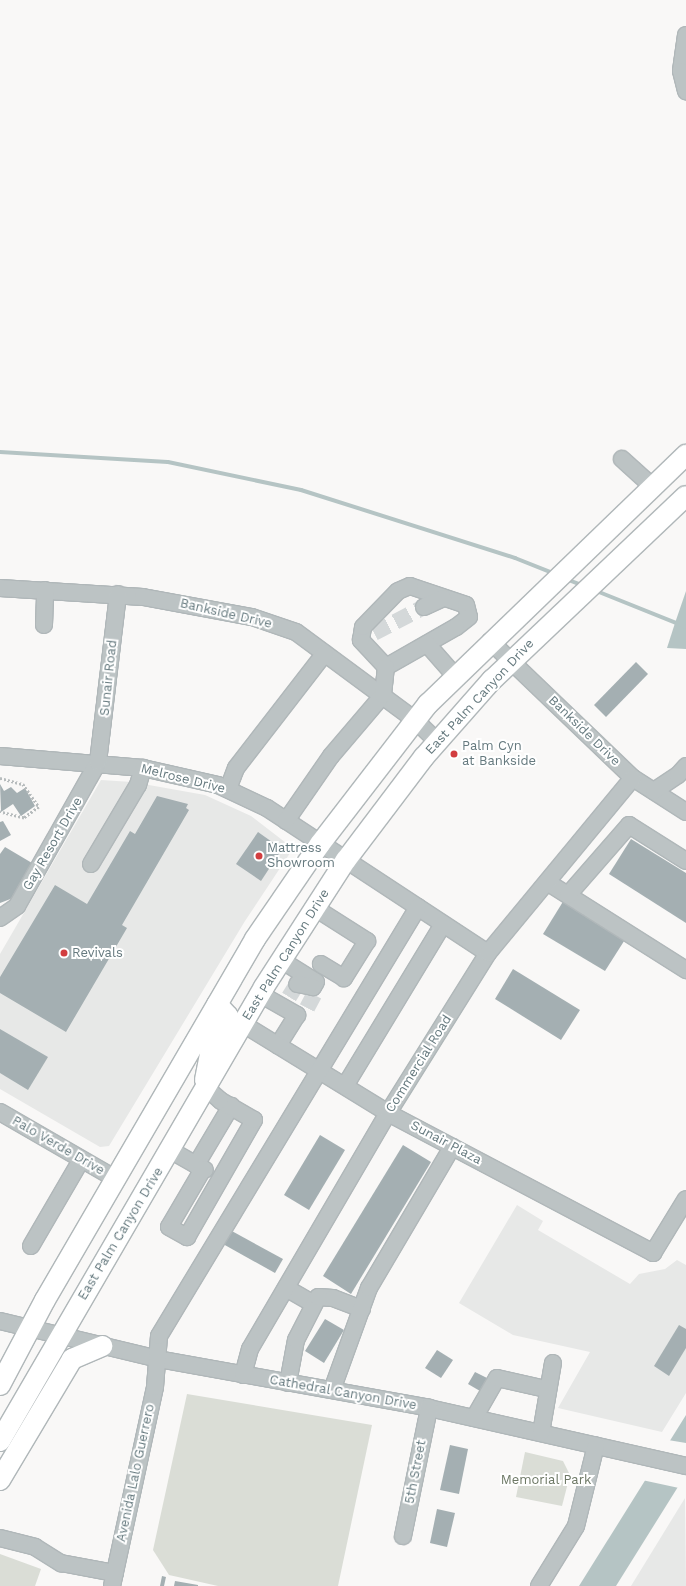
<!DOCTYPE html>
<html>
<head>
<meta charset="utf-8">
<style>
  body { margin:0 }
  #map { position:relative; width:686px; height:1586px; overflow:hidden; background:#f9f8f7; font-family:"Work Sans",sans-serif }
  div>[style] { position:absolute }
  .built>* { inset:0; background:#e7e8e7 }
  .green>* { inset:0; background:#daddd6 }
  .water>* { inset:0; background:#b5c4c4 }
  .pier>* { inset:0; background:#f9f8f7 }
  .stream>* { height:4px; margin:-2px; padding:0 2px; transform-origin:2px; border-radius:2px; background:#b5c4c4 }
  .building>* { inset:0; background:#a4afb2 }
  .minor-tunnel>* { height:16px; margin-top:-8px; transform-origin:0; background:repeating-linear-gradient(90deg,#d4d8d9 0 16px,transparent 0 24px) }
  .path>* { height:2.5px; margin-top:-1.25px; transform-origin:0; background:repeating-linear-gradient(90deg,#b7bcbd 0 2px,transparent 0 4px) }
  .roads { filter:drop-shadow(1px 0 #b0b7b9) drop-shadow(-1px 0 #b0b7b9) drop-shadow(0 1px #b0b7b9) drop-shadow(0 -1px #b0b7b9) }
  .minor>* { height:16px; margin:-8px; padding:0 8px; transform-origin:8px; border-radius:8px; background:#bcc3c4 }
  .major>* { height:20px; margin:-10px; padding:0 10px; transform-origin:10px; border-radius:10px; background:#fff }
  .dots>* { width:11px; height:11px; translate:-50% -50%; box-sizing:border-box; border:2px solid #fff; border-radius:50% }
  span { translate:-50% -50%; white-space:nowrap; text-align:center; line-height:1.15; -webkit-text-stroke:4px #fff; paint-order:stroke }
  .street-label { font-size:13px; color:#667a7f }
  .poi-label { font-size:13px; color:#667a7f }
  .left { translate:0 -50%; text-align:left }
  .park-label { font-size:13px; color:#6d7865 }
</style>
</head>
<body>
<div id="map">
  <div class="built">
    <div style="clip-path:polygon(101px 780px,132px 782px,205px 795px,251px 816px,290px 846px,290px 853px,245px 921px,109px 1146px,100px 1147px,0 1089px,0 954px)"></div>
    <div style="clip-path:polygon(517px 1205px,543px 1221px,538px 1230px,630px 1284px,639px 1274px,665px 1269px,677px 1260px,686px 1265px,686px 1393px,662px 1432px,558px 1408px,590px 1352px,513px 1335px,459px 1303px)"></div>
    <div style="clip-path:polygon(685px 1498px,686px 1586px,631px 1586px)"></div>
  </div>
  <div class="green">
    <div style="clip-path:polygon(187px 1394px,372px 1425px,338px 1586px,218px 1586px,169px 1575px,153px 1550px)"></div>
    <div style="clip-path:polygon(525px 1452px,563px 1461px,570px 1475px,562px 1506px,516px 1497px)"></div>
    <div style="clip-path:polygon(0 1554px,41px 1569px,35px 1586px,0 1586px)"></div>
  </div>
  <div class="water">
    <div style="clip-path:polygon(686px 591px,686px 649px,667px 648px,675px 623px)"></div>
    <div style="clip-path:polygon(686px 1415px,686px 1474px,616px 1586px,579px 1586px)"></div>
  </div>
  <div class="pier">
    <div style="clip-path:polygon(668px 1440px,686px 1443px,686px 1477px,679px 1488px,642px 1480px)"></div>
  </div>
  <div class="stream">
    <div style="left:0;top:452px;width:168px;rotate:3.4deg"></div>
    <div style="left:168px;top:462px;width:136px;rotate:11.9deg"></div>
    <div style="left:301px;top:490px;width:225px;rotate:17.6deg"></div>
    <div style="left:515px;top:558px;width:43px;rotate:21.8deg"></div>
    <div style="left:566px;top:579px;width:17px;rotate:21deg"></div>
    <div style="left:594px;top:590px;width:99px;rotate:21.9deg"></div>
  </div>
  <div class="building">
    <div style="clip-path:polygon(636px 662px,648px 674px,606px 717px,594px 705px)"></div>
    <div style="clip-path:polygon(0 784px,4px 791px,11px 787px,17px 793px,25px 788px,35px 806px,21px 816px,13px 804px,1px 812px)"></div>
    <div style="clip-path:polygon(157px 796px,188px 804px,186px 808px,189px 810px,122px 925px,127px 928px,66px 1032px,0 993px,0 977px,55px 885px,87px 904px,130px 831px,135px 834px)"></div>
    <div style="clip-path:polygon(3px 821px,11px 835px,0 841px,0 822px)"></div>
    <div style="clip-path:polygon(258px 832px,282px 849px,261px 881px,236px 864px)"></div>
    <div style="clip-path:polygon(631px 839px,686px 873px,686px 923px,609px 874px)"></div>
    <div style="clip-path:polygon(5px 847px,32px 863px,13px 898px,0 903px,0 854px)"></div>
    <div style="clip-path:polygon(564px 900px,626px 938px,605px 971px,543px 934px)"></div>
    <div style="clip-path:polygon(513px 969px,580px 1010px,561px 1040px,495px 999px)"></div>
    <div style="clip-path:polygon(0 1029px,48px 1057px,28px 1090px,0 1073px)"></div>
    <div style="clip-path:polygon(320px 1135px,345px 1150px,309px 1210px,284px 1195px)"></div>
    <div style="clip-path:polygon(403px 1145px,431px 1162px,351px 1294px,323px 1276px)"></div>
    <div style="clip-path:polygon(230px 1230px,283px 1259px,275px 1273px,223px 1244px)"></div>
    <div style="clip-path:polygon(325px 1319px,344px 1330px,324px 1363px,305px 1351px)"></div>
    <div style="clip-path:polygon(679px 1325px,686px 1329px,686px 1348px,669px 1376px,654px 1366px)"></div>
    <div style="clip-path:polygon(437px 1350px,453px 1360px,441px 1378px,425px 1368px)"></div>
    <div style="clip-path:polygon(475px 1372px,487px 1378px,480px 1391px,468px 1384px)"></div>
    <div style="clip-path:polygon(450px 1445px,468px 1449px,459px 1494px,440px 1490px)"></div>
    <div style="clip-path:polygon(437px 1509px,455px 1513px,447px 1547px,430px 1543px)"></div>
    <div style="clip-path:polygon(162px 1576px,166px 1577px,164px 1586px,160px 1586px)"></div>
    <div style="clip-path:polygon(175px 1581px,198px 1585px,198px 1586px,174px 1586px)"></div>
  </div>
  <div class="minor-tunnel">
    <div style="left:374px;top:633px;width:56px;rotate:-27.5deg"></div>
    <div style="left:289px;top:997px;width:15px;rotate:-58deg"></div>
    <div style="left:307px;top:1008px;width:15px;rotate:-62deg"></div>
  </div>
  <div class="path">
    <div style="left:0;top:778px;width:24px;rotate:15deg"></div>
    <div style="left:23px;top:784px;width:28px;rotate:55deg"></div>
    <div style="left:39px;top:807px;width:19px;rotate:144deg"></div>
    <div style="left:24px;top:818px;width:25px;rotate:-166deg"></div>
  </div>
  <div class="roads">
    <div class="minor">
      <div style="left:686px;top:35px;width:36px;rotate:98deg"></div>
      <div style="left:681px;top:71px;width:21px;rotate:76deg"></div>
      <div style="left:622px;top:459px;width:42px;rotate:42.1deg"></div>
      <div style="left:410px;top:586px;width:59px;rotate:18.7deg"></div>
      <div style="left:466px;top:605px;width:12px;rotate:76deg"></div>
      <div style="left:469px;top:617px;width:16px;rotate:142deg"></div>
      <div style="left:456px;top:627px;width:81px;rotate:150.3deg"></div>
      <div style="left:386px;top:667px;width:37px;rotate:-133deg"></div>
      <div style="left:361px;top:640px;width:13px;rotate:-81deg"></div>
      <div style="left:363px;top:627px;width:50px;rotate:-45.8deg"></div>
      <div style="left:398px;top:591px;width:13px;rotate:-23deg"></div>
      <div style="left:0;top:588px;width:143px;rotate:3.6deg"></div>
      <div style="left:143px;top:597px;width:111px;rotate:10.4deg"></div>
      <div style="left:252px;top:617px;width:46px;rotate:18.8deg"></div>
      <div style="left:296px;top:632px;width:148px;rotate:36.5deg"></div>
      <div style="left:415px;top:720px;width:32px;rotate:44deg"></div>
      <div style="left:424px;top:607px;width:21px;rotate:-25deg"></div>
      <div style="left:44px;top:625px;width:35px;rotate:-88deg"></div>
      <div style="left:490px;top:641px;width:198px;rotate:43.8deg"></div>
      <div style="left:633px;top:778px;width:63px;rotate:32.7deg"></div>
      <div style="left:427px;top:644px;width:43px;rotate:48.8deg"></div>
      <div style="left:0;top:756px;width:144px;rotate:4.8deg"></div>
      <div style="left:143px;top:768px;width:77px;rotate:12.8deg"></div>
      <div style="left:218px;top:785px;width:54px;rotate:25.1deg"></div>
      <div style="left:267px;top:808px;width:264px;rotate:33.3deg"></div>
      <div style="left:228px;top:789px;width:22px;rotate:-69deg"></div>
      <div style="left:236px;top:768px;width:145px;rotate:-52.3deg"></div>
      <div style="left:654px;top:791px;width:29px;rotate:-34deg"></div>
      <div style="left:678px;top:775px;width:12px;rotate:-48deg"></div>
      <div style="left:286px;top:821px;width:79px;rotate:-55.3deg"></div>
      <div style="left:331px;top:756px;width:80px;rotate:-49.6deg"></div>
      <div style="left:383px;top:695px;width:28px;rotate:-84deg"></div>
      <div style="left:91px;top:864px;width:92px;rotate:-59.3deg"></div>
      <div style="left:138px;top:785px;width:18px;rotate:-74deg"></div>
      <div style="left:547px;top:882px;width:165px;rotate:32.3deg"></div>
      <div style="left:568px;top:895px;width:93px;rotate:-48.9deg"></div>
      <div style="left:629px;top:825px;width:67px;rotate:32.3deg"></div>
      <div style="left:315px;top:908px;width:62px;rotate:32.4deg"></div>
      <div style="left:367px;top:941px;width:44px;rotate:121.9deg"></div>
      <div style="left:344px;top:978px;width:27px;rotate:-149deg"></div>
      <div style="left:0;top:918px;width:21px;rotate:-35deg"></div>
      <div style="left:17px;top:906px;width:165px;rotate:-60.6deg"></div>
      <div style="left:98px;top:762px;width:169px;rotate:-83.2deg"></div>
      <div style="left:281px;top:960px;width:41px;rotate:32.2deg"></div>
      <div style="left:316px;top:982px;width:6px;rotate:121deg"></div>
      <div style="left:313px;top:987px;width:16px;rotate:-169deg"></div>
      <div style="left:260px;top:994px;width:43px;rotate:29.6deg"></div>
      <div style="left:297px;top:1015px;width:36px;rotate:122deg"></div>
      <div style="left:243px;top:1024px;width:170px;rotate:31.5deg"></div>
      <div style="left:388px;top:1113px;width:300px;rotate:27.8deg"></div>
      <div style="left:653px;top:1253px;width:63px;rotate:-58.6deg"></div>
      <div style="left:345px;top:1086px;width:189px;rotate:-58.8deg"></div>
      <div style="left:0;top:1112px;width:134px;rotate:30deg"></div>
      <div style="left:170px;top:1150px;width:40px;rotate:29.7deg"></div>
      <div style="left:196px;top:1165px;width:69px;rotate:-59.3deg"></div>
      <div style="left:203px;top:1169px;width:67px;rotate:120.4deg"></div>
      <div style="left:169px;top:1227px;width:21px;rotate:29deg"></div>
      <div style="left:187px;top:1237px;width:135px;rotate:-60.2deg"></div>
      <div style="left:254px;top:1120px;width:39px;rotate:-150deg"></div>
      <div style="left:220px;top:1100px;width:18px;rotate:-139deg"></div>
      <div style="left:31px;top:1246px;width:99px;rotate:-59.8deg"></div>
      <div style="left:286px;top:1288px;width:32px;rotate:30deg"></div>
      <div style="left:0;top:1321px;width:163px;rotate:13.5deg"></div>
      <div style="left:158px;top:1359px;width:275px;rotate:10.2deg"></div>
      <div style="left:429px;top:1408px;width:263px;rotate:12.7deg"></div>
      <div style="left:243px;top:1375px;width:27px;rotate:-75deg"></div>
      <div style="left:250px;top:1349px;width:273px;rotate:-59.7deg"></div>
      <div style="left:388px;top:1113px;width:189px;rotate:-58deg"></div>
      <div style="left:488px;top:953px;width:227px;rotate:-50.4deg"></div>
      <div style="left:288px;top:1383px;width:44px;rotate:-79.5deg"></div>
      <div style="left:296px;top:1340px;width:48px;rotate:-62.9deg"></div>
      <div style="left:318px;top:1297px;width:15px;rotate:4deg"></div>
      <div style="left:333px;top:1298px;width:31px;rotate:21deg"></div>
      <div style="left:332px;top:1390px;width:109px;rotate:-70.1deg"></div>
      <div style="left:369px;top:1288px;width:164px;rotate:-59.5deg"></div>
      <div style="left:474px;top:1418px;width:46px;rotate:-60.1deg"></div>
      <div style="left:497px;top:1378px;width:50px;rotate:12.7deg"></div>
      <div style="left:541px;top:1433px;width:71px;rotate:-80.3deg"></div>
      <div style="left:403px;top:1536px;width:131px;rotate:-78.5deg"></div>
      <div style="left:0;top:1538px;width:36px;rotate:14deg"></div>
      <div style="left:35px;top:1547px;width:31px;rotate:32deg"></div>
      <div style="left:61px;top:1563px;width:55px;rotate:10.5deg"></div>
      <div style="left:112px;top:1586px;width:204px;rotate:-77.8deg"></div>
      <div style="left:155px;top:1387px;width:51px;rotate:-85.5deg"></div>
      <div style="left:159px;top:1336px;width:501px;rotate:-58.88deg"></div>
      <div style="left:539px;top:1586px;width:70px;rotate:-58.3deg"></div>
      <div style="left:576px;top:1526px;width:83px;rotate:-76.1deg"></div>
    </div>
    <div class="major">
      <div style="left:205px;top:1080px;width:26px;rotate:-79deg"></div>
      <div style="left:210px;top:1054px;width:42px;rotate:-64.7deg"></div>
      <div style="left:228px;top:1016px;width:16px;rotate:-133deg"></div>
      <div style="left:0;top:1385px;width:96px;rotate:-62.1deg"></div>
      <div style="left:45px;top:1300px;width:418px;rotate:-59.8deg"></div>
      <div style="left:255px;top:939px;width:115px;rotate:-55.6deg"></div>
      <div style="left:320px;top:844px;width:177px;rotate:-52.4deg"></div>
      <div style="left:428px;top:704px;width:359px;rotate:-44deg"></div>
      <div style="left:0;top:1441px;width:525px;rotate:-59.82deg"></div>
      <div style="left:264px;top:987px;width:151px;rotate:-57.2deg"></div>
      <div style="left:346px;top:860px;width:129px;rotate:-52.9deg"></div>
      <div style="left:424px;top:757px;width:103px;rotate:-48.6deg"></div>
      <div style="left:492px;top:680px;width:267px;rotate:-43.5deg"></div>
      <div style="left:0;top:1480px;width:141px;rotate:-59.2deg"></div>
      <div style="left:72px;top:1359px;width:33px;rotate:-23deg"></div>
    </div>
  </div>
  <div class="dots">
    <div style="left:454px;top:754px;background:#d23e40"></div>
    <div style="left:259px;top:856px;background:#d23e40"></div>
    <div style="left:64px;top:953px;background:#d23e40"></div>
  </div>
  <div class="street-label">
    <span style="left:226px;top:614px;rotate:13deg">Bankside Drive</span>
    <span style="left:109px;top:678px;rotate:-84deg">Sunair Road</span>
    <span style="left:480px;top:697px;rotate:-47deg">East Palm Canyon Drive</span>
    <span style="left:584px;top:731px;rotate:44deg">Bankside Drive</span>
    <span style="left:183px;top:779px;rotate:14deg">Melrose Drive</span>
    <span style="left:53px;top:844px;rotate:-60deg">Gay Resort Drive</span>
    <span style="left:286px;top:955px;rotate:-58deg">East Palm Canyon Drive</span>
    <span style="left:419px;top:1064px;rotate:-58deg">Commercial Road</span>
    <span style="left:446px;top:1143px;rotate:28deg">Sunair Plaza</span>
    <span style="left:58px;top:1146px;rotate:30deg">Palo Verde Drive</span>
    <span style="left:121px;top:1234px;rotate:-59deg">East Palm Canyon Drive</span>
    <span style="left:343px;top:1393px;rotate:10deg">Cathedral Canyon Drive</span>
    <span style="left:416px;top:1472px;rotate:-79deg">5th Street</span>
    <span style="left:136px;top:1473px;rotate:-78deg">Avenida Lalo Guerrero</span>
  </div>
  <div class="poi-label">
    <span class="left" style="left:462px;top:754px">Palm Cyn<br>at Bankside</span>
    <span class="left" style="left:267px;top:856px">Mattress<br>Showroom</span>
    <span class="left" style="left:72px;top:953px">Revivals</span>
  </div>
  <div class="park-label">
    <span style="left:546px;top:1480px">Memorial Park</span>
  </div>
</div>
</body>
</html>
